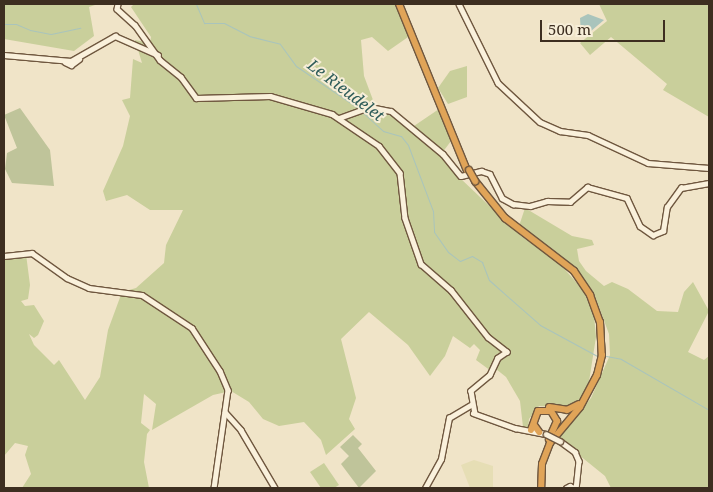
<!DOCTYPE html>
<html>
<head>
<meta charset="utf-8">
<style>
  body { margin:0 }
  #map { position:relative; width:713px; height:492px; overflow:hidden; background:#f0e4c8; font-family:"Noto Serif",serif }
  div>[style] { position:absolute }
  .farmland>* { inset:0; background:#e6deb5 }
  .green>* { inset:0; background:#c9cf9b }
  .cemetery>* { inset:0; background:#bfc49a }
  .water>* { inset:0; background:#a9c4bc }
  .stream>* { height:1px; margin:-0.5px; padding:0 0.5px; transform-origin:0.5px; border-radius:0.5px; background:#a9c4bc }
  .roads { filter:drop-shadow(1px 0 #6f573f) drop-shadow(-1px 0 #6f573f) drop-shadow(0 1px #6f573f) drop-shadow(0 -1px #6f573f) }
  .secondary>* { height:4.5px; margin:-2.25px; padding:0 2.25px; transform-origin:2.25px; border-radius:2.25px; background:#faf1dc }
  .highway>* { height:6px; margin:-3px; padding:0 3px; transform-origin:3px; border-radius:3px; background:#e0a458 }
  .bridges { filter:drop-shadow(1px 0 #6f573f) drop-shadow(-1px 0 #6f573f) drop-shadow(0 1px #6f573f) drop-shadow(0 -1px #6f573f) }
  .secondary-bridge>* { height:4.5px; margin:-2.25px; padding:0 2.25px; transform-origin:2.25px; border-radius:2.25px; background:#faf1dc }
  .highway-bridge>* { height:6px; margin:-3px; padding:0 3px; transform-origin:3px; border-radius:3px; background:#e0a458 }
  span { translate:-50% -50%; white-space:nowrap; text-align:center; line-height:1.15; -webkit-text-stroke:4px #f7eed8; paint-order:stroke }
  .water-label { font-size:16px; color:#2f5d5a; font-style:italic }
  .frame { position:absolute; inset:0; border:5px solid #3d2e20; pointer-events:none }
  .scale { position:absolute; left:540px; top:20px; width:125px; height:22px; box-sizing:border-box; border:2px solid #3d2e20; border-top:0; padding-left:6px; font-size:15px; line-height:18px; white-space:nowrap; color:#3d2e20; -webkit-text-stroke:4px #f7eed8; paint-order:stroke }
</style>
</head>
<body>
<div id="map">
  <div class="farmland">
    <div style="clip-path:polygon(474px 460px,493px 466px,493px 488px,470px 488px,461px 465px)"></div>
  </div>
  <div class="green">
    <div style="clip-path:polygon(4px 4px,98px 4px,89px 7px,94px 36px,74px 51px,4px 39px)"></div>
    <div style="clip-path:polygon(134px 4px,397px 4px,411px 35px,388px 51px,372px 37px,361px 40px,364px 76px,376px 108px,394px 113px,411px 128px,439px 109px,451px 141px,442px 153px,460px 178px,521px 236px,560px 264px,583px 290px,594px 315px,596px 337px,588px 388px,579px 401px,570px 408px,539px 406px,529px 419px,528px 428px,523px 427px,520px 401px,506px 377px,496px 369px,491px 371px,476px 360px,480px 350px,474px 344px,470px 348px,453px 336px,445px 356px,430px 376px,408px 345px,369px 312px,341px 339px,356px 398px,349px 419px,355px 429px,326px 455px,321px 440px,304px 422px,279px 426px,263px 419px,249px 402px,231px 391px,213px 395px,152px 430px,156px 404px,144px 394px,141px 423px,150px 430px,147px 434px,144px 462px,149px 488px,22px 488px,31px 474px,25px 455px,28px 446px,15px 443px,4px 456px,4px 258px,26px 254px,30px 285px,28px 299px,21px 301px,25px 306px,34px 305px,44px 321px,38px 335px,34px 338px,29px 334px,34px 345px,54px 365px,59px 360px,85px 400px,100px 377px,108px 330px,122px 292px,136px 288px,164px 263px,166px 245px,183px 210px,150px 210px,127px 195px,106px 201px,103px 191px,123px 146px,130px 116px,122px 100px,130px 98px,133px 59px,142px 63px,135px 40px,150px 43px,151px 37px,131px 7px)"></div>
    <div style="clip-path:polygon(599px 4px,709px 4px,709px 117px,663px 90px,667px 84px,611px 37px,590px 55px,580px 43px,607px 21px)"></div>
    <div style="clip-path:polygon(467px 66px,467px 97px,448px 104px,438px 88px,450px 71px)"></div>
    <div style="clip-path:polygon(525px 208px,572px 236px,592px 240px,594px 245px,577px 249px,579px 261px,586px 271px,604px 286px,612px 282px,628px 289px,657px 311px,678px 312px,684px 292px,693px 282px,709px 311px,688px 352px,704px 360px,709px 356px,709px 488px,611px 488px,605px 476px,558px 438px,591px 398px,610px 355px,609px 334px,596px 299px,577px 271px,519px 226px)"></div>
    <div style="clip-path:polygon(324px 463px,339px 485px,334px 488px,321px 488px,310px 472px)"></div>
  </div>
  <div class="cemetery">
    <div style="clip-path:polygon(20px 108px,50px 150px,54px 186px,12px 183px,5px 169px,7px 153px,17px 148px,4px 115px)"></div>
    <div style="clip-path:polygon(353px 435px,362px 444px,358px 448px,376px 471px,359px 488px,341px 464px,349px 456px,340px 447px)"></div>
  </div>
  <div class="water">
    <div style="clip-path:polygon(588px 14px,604px 20px,584px 37px,581px 34px,580px 18px)"></div>
  </div>
  <div class="stream">
    <div style="left:196px;top:4px;width:21px;rotate:67deg"></div>
    <div style="left:204px;top:23px;width:20px"></div>
    <div style="left:224px;top:23px;width:28px;rotate:27deg"></div>
    <div style="left:249px;top:36px;width:32px;rotate:14deg"></div>
    <div style="left:280px;top:44px;width:27px;rotate:54deg"></div>
    <div style="left:296px;top:66px;width:75px;rotate:34.1deg"></div>
    <div style="left:4px;top:24px;width:12px"></div>
    <div style="left:16px;top:24px;width:15px;rotate:23deg"></div>
    <div style="left:30px;top:30px;width:21px;rotate:11deg"></div>
    <div style="left:51px;top:34px;width:30px;rotate:-12deg"></div>
    <div style="left:361px;top:111px;width:30px;rotate:42deg"></div>
    <div style="left:383px;top:131px;width:19px;rotate:16deg"></div>
    <div style="left:401px;top:136px;width:11px;rotate:52deg"></div>
    <div style="left:408px;top:145px;width:71px;rotate:69.3deg"></div>
    <div style="left:433px;top:211px;width:21px;rotate:87deg"></div>
    <div style="left:434px;top:232px;width:24px;rotate:55deg"></div>
    <div style="left:448px;top:252px;width:15px;rotate:37deg"></div>
    <div style="left:460px;top:261px;width:13px;rotate:-23deg"></div>
    <div style="left:472px;top:256px;width:12px;rotate:31deg"></div>
    <div style="left:482px;top:262px;width:19px;rotate:69deg"></div>
    <div style="left:489px;top:280px;width:68px;rotate:41.4deg"></div>
    <div style="left:540px;top:325px;width:65px;rotate:28.5deg"></div>
    <div style="left:606px;top:356px;width:15px;rotate:11deg"></div>
    <div style="left:621px;top:359px;width:102px;rotate:30.1deg"></div>
  </div>
  <div class="roads">
    <div class="secondary">
      <div style="left:118px;top:4px;width:5px;rotate:101deg"></div>
      <div style="left:117px;top:9px;width:24px;rotate:42deg"></div>
      <div style="left:135px;top:25px;width:43px;rotate:54.5deg"></div>
      <div style="left:160px;top:60px;width:27px;rotate:39deg"></div>
      <div style="left:181px;top:77px;width:26px;rotate:54deg"></div>
      <div style="left:196px;top:98px;width:74px;rotate:-1.5deg"></div>
      <div style="left:270px;top:96px;width:65px;rotate:16.2deg"></div>
      <div style="left:332px;top:114px;width:57px;rotate:34.2deg"></div>
      <div style="left:379px;top:146px;width:34px;rotate:52deg"></div>
      <div style="left:400px;top:173px;width:45px;rotate:83.7deg"></div>
      <div style="left:405px;top:218px;width:49px;rotate:70.8deg"></div>
      <div style="left:421px;top:264px;width:40px;rotate:41deg"></div>
      <div style="left:451px;top:290px;width:60px;rotate:51.8deg"></div>
      <div style="left:488px;top:337px;width:24px;rotate:38deg"></div>
      <div style="left:507px;top:352px;width:11px;rotate:146deg"></div>
      <div style="left:498px;top:358px;width:19px;rotate:115deg"></div>
      <div style="left:490px;top:375px;width:25px;rotate:140deg"></div>
      <div style="left:471px;top:391px;width:22px;rotate:80deg"></div>
      <div style="left:459px;top:4px;width:88px;rotate:63.7deg"></div>
      <div style="left:498px;top:83px;width:57px;rotate:42.9deg"></div>
      <div style="left:540px;top:122px;width:22px;rotate:24deg"></div>
      <div style="left:560px;top:131px;width:28px;rotate:8deg"></div>
      <div style="left:588px;top:135px;width:66px;rotate:25deg"></div>
      <div style="left:648px;top:163px;width:61px;rotate:4.7deg"></div>
      <div style="left:4px;top:55px;width:67px;rotate:5.1deg"></div>
      <div style="left:71px;top:61px;width:51px;rotate:-29.6deg"></div>
      <div style="left:115px;top:36px;width:47px;rotate:23.8deg"></div>
      <div style="left:65px;top:62px;width:7px;rotate:27deg"></div>
      <div style="left:71px;top:65px;width:10px;rotate:-37deg"></div>
      <div style="left:339px;top:118px;width:33px;rotate:-20deg"></div>
      <div style="left:370px;top:107px;width:21px;rotate:11deg"></div>
      <div style="left:391px;top:111px;width:67px;rotate:39.6deg"></div>
      <div style="left:443px;top:154px;width:28px;rotate:51deg"></div>
      <div style="left:461px;top:176px;width:21px;rotate:-14deg"></div>
      <div style="left:481px;top:171px;width:9px;rotate:18deg"></div>
      <div style="left:490px;top:174px;width:27px;rotate:63deg"></div>
      <div style="left:502px;top:198px;width:13px;rotate:29deg"></div>
      <div style="left:513px;top:204px;width:17px;rotate:7deg"></div>
      <div style="left:530px;top:206px;width:18px;rotate:-16deg"></div>
      <div style="left:547px;top:201px;width:23px;rotate:2deg"></div>
      <div style="left:570px;top:202px;width:23px;rotate:-41deg"></div>
      <div style="left:587px;top:187px;width:41px;rotate:15.4deg"></div>
      <div style="left:627px;top:198px;width:31px;rotate:65deg"></div>
      <div style="left:640px;top:226px;width:16px;rotate:35deg"></div>
      <div style="left:653px;top:235px;width:11px;rotate:-22deg"></div>
      <div style="left:663px;top:231px;width:24px;rotate:-81deg"></div>
      <div style="left:667px;top:207px;width:24px;rotate:-54deg"></div>
      <div style="left:681px;top:188px;width:28px;rotate:-10deg"></div>
      <div style="left:4px;top:256px;width:28px;rotate:-6deg"></div>
      <div style="left:32px;top:253px;width:43px;rotate:35.5deg"></div>
      <div style="left:67px;top:278px;width:24px;rotate:24deg"></div>
      <div style="left:89px;top:288px;width:53px;rotate:7.5deg"></div>
      <div style="left:142px;top:295px;width:60px;rotate:33.4deg"></div>
      <div style="left:192px;top:328px;width:51px;rotate:56.9deg"></div>
      <div style="left:220px;top:371px;width:21px;rotate:67deg"></div>
      <div style="left:228px;top:390px;width:99px;rotate:98.1deg"></div>
      <div style="left:225px;top:412px;width:24px;rotate:48deg"></div>
      <div style="left:241px;top:430px;width:67px;rotate:59.6deg"></div>
      <div style="left:473px;top:413px;width:45px;rotate:19.7deg"></div>
      <div style="left:515px;top:428px;width:32px;rotate:11deg"></div>
      <div style="left:560px;top:441px;width:19px;rotate:36deg"></div>
      <div style="left:575px;top:452px;width:10px;rotate:66deg"></div>
      <div style="left:579px;top:461px;width:27px;rotate:96deg"></div>
      <div style="left:425px;top:488px;width:33px;rotate:-61deg"></div>
      <div style="left:441px;top:459px;width:42px;rotate:-79deg"></div>
      <div style="left:449px;top:418px;width:26px;rotate:-31deg"></div>
      <div style="left:566px;top:488px;width:4px;rotate:-27deg"></div>
      <div style="left:570px;top:486px;width:4px;rotate:27deg"></div>
    </div>
    <div class="highway">
      <div style="left:399px;top:4px;width:180px;rotate:67.8deg"></div>
      <div style="left:475px;top:181px;width:48px;rotate:51deg"></div>
      <div style="left:505px;top:218px;width:87px;rotate:37.5deg"></div>
      <div style="left:574px;top:271px;width:29px;rotate:56deg"></div>
      <div style="left:590px;top:295px;width:29px;rotate:70deg"></div>
      <div style="left:600px;top:322px;width:33px;rotate:87deg"></div>
      <div style="left:602px;top:355px;width:21px;rotate:104deg"></div>
      <div style="left:597px;top:375px;width:36px;rotate:118deg"></div>
      <div style="left:580px;top:407px;width:47px;rotate:129.8deg"></div>
      <div style="left:550px;top:443px;width:22px;rotate:111deg"></div>
      <div style="left:542px;top:464px;width:24px;rotate:92deg"></div>
      <div style="left:549px;top:407px;width:18px;rotate:9deg"></div>
      <div style="left:567px;top:410px;width:13px;rotate:-27deg"></div>
      <div style="left:534px;top:425px;width:9px;rotate:54deg"></div>
      <div style="left:531px;top:430px;width:20px;rotate:-70deg"></div>
      <div style="left:538px;top:411px;width:13px"></div>
      <div style="left:551px;top:411px;width:12px;rotate:59deg"></div>
      <div style="left:557px;top:421px;width:20px;rotate:114deg"></div>
    </div>
  </div>
  <div class="bridges">
    <div class="secondary-bridge">
      <div style="left:546px;top:434px;width:16px;rotate:27deg"></div>
    </div>
    <div class="highway-bridge">
      <div style="left:469px;top:170px;width:13px;rotate:61deg"></div>
    </div>
  </div>
  <div class="water-label">
    <span style="left:346px;top:90px;rotate:37deg">Le Rieudelet</span>
  </div>
  <div class="frame"></div>
  <div class="scale">500 m</div>
</div>
</body>
</html>
